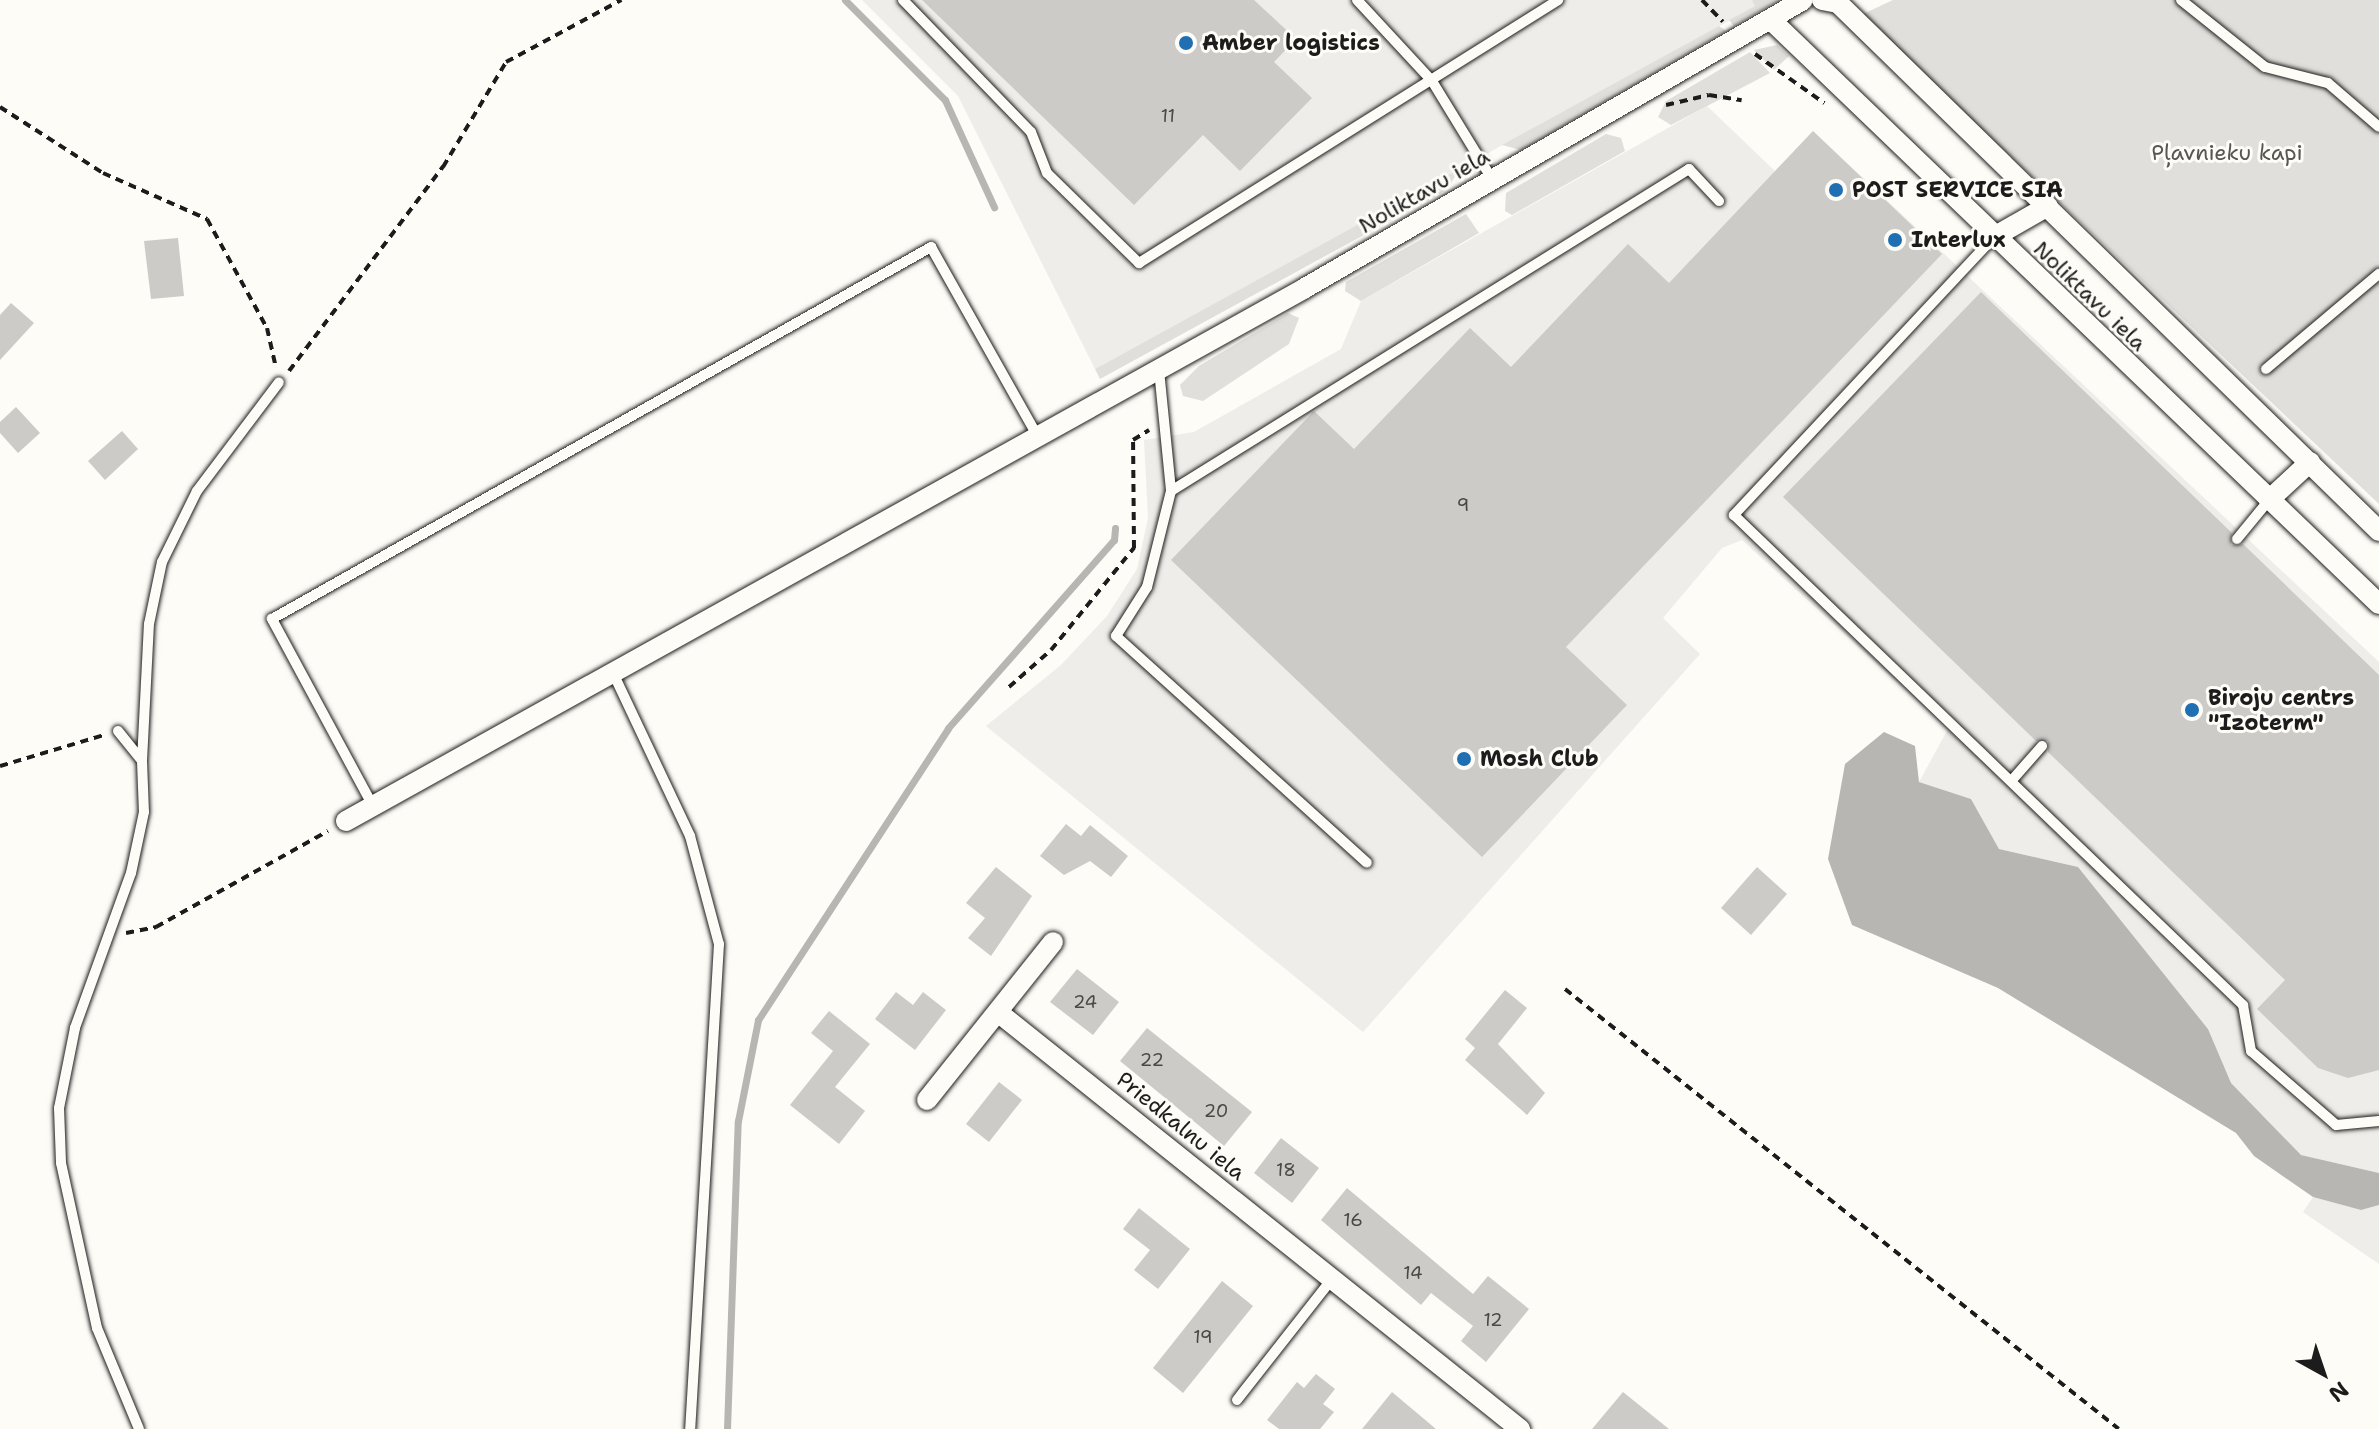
<!DOCTYPE html>
<meta charset="utf-8">
<style>
body{margin:0}
#map{position:relative;width:2379px;height:1429px;overflow:hidden;background:#fdfcf7;font-family:"Shantell Sans",sans-serif}
div>[style]{position:absolute}
[style*='--x']{left:calc(var(--x)*1px);top:calc(var(--y)*1px);width:calc(var(--w)*1px);rotate:calc(var(--a)*1deg)}
.built>*{inset:0;background:#eeede9}
.green>*{inset:0;background:#e0dfdb}
.water>*{inset:0;background:#b7b6b2}
.stream>*{height:7px;margin:-3.5px;padding:0 3.5px;transform-origin:3.5px;border-radius:3.5px;background:#b7b6b2}
.building>*{inset:0;background:#cccbc8}
.path>*{height:4px;margin-top:-2px;transform-origin:0;background:repeating-linear-gradient(90deg,#1c1c1c 0 8px,transparent 0 14px)}
.roads{filter:drop-shadow(0 0 2px #1c1c1c) drop-shadow(0 0 2px #1c1c1c)}
.lane>*{height:10px;margin:-5px;padding:0 5px;transform-origin:5px;border-radius:5px;background:#fdfcf7}
.street>*{height:20px;margin:-10px;padding:0 10px;transform-origin:10px;border-radius:10px;background:#fdfcf7}
.dots>*{width:22px;height:22px;translate:-50% -50%;box-sizing:border-box;border:4px solid #fdfcf7;border-radius:50%}
span{translate:-50% -50%;white-space:nowrap;text-align:center;line-height:1.15;-webkit-text-stroke:6px #fdfcf7;paint-order:stroke}
.number-label{font-size:18px;color:#484847}
.number-label span{-webkit-text-stroke-width:0}
.poi-label{font-size:22px;color:#1c1c1c;font-weight:700}
.left{translate:0 -50%;text-align:left}
.park-label{font-size:22px;color:#575655}
.street-label{font-size:22px;color:#1c1c1c}
.north{position:absolute;left:2283px;top:1333px;width:80px;height:80px;-webkit-text-stroke:6px #fdfcf7;paint-order:stroke;rotate:140deg;font-size:22px;font-weight:700;line-height:32px;text-align:center;color:#1c1c1c}
.north::after{content:'';display:block;margin:auto;width:28px;height:36px;background:#1c1c1c;clip-path:polygon(50% 0,100% 100%,50% 72%,0 100%)}
</style>
<div id="map">
<div class="built">
<div style="clip-path:polygon(862px 0,1752px 0,1756px 6px,1095px 369px,958px 96px)"></div>
<div style="clip-path:polygon(1707px 106px,1775px 171px,1813px 131px,2379px 662px,2379px 1173px,2301px 1155px,2230px 1083px,2208px 1029px,2078px 867px,1999px 849px,1971px 799px,1919px 782px,1948px 729px,1742px 540px,1722px 548px,1663px 618px,1700px 654px,1363px 1032px,986px 726px,1061px 665px,1107px 616px,1137px 569px,1148px 518px,1144px 440px,1194px 432px,1341px 349px,1361px 301px)"></div>
<div style="clip-path:polygon(2313px 1197px,2361px 1210px,2379px 1205px,2379px 1264px,2303px 1212px)"></div>
</div>
<div class="green">
<div style="clip-path:polygon(1752px 0,1779px 0,1734px 26px,1729px 20px,1755px 6px)"></div>
<div style="clip-path:polygon(1893px 0,2379px 0,2379px 504px,1861px 15px)"></div>
<div style="clip-path:polygon(1719px 26px,1726px 31px,1521px 150px,1502px 145px)"></div>
<div style="clip-path:polygon(1777px 45px,1789px 56px,1774px 70px,1754px 50px)"></div>
<div style="clip-path:polygon(1750px 52px,1770px 73px,1671px 125px,1658px 117px,1666px 101px)"></div>
<div style="clip-path:polygon(1606px 134px,1621px 138px,1625px 151px,1512px 215px,1505px 211px,1506px 193px)"></div>
<div style="clip-path:polygon(1459px 169px,1448px 189px,1100px 379px,1095px 369px)"></div>
<div style="clip-path:polygon(1466px 214px,1479px 233px,1361px 301px,1345px 291px,1346px 282px)"></div>
<div style="clip-path:polygon(1288px 313px,1299px 318px,1289px 344px,1203px 401px,1183px 396px,1180px 385px,1199px 366px)"></div>
</div>
<div class="water">
<div style="clip-path:polygon(1884px 732px,1915px 746px,1919px 782px,1971px 799px,1999px 849px,2078px 867px,2208px 1029px,2231px 1083px,2301px 1155px,2379px 1173px,2379px 1205px,2361px 1210px,2313px 1197px,2254px 1156px,2236px 1133px,1998px 988px,1852px 925px,1828px 859px,1845px 764px)"></div>
</div>
<div class="stream">
<div style="--x:845;--y:0;--w:141;--a:45"></div>
<div style="--x:945;--y:100;--w:118;--a:65.4"></div>
<div style="--x:727;--y:1429;--w:308;--a:-88"></div>
<div style="--x:738;--y:1121;--w:103;--a:-78.8"></div>
<div style="--x:758;--y:1020;--w:348;--a:-56.9"></div>
<div style="--x:948;--y:728;--w:251;--a:-48.6"></div>
<div style="--x:1114;--y:540;--w:12;--a:-85"></div>
</div>
<div class="building">
<div style="clip-path:polygon(922px 0,1254px 0,1296px 39px,1274px 62px,1312px 98px,1240px 171px,1203px 135px,1134px 205px)"></div>
<div style="clip-path:polygon(1813px 131px,1942px 254px,1566px 647px,1627px 705px,1482px 857px,1171px 560px,1314px 411px,1354px 449px,1470px 328px,1511px 367px,1628px 244px,1669px 283px)"></div>
<div style="clip-path:polygon(178px 238px,184px 296px,151px 299px,144px 241px)"></div>
<div style="clip-path:polygon(1981px 292px,2232px 533px,2231px 545px,2243px 544px,2379px 675px,2379px 1070px,2348px 1078px,2318px 1068px,2257px 1009px,2285px 980px,2048px 752px,2048px 741px,2036px 741px,1783px 497px)"></div>
<div style="clip-path:polygon(11px 303px,34px 323px,0 360px,0 315px)"></div>
<div style="clip-path:polygon(16px 407px,40px 433px,18px 453px,0 433px,0 422px)"></div>
<div style="clip-path:polygon(122px 431px,138px 449px,105px 480px,88px 461px)"></div>
<div style="clip-path:polygon(1066px 824px,1081px 836px,1090px 825px,1128px 856px,1111px 877px,1090px 861px,1064px 875px,1040px 856px)"></div>
<div style="clip-path:polygon(996px 867px,1032px 896px,991px 956px,968px 938px,985px 918px,966px 903px)"></div>
<div style="clip-path:polygon(1757px 867px,1787px 894px,1751px 935px,1721px 908px)"></div>
<div style="clip-path:polygon(1077px 969px,1119px 1002px,1093px 1035px,1050px 1002px)"></div>
<div style="clip-path:polygon(1505px 990px,1527px 1008px,1498px 1044px,1545px 1093px,1527px 1115px,1465px 1060px,1475px 1048px,1465px 1039px)"></div>
<div style="clip-path:polygon(896px 992px,913px 1005px,923px 992px,946px 1010px,915px 1050px,875px 1019px)"></div>
<div style="clip-path:polygon(829px 1011px,870px 1044px,835px 1087px,865px 1111px,839px 1144px,790px 1105px,833px 1051px,811px 1033px)"></div>
<div style="clip-path:polygon(1147px 1028px,1252px 1112px,1224px 1146px,1120px 1061px)"></div>
<div style="clip-path:polygon(999px 1082px,1022px 1100px,989px 1142px,966px 1124px)"></div>
<div style="clip-path:polygon(1281px 1138px,1319px 1168px,1292px 1203px,1254px 1173px)"></div>
<div style="clip-path:polygon(1347px 1188px,1473px 1294px,1488px 1276px,1529px 1309px,1486px 1362px,1461px 1341px,1473px 1326px,1431px 1293px,1421px 1305px,1321px 1220px)"></div>
<div style="clip-path:polygon(1139px 1208px,1190px 1249px,1158px 1289px,1134px 1270px,1150px 1250px,1123px 1229px)"></div>
<div style="clip-path:polygon(1222px 1281px,1253px 1306px,1183px 1393px,1153px 1368px)"></div>
<div style="clip-path:polygon(1316px 1374px,1335px 1389px,1323px 1404px,1334px 1412px,1320px 1429px,1279px 1429px,1267px 1420px,1297px 1382px,1304px 1388px)"></div>
<div style="clip-path:polygon(1392px 1392px,1436px 1429px,1362px 1429px)"></div>
<div style="clip-path:polygon(1623px 1392px,1669px 1429px,1592px 1429px)"></div>
</div>
<div class="path">
<div style="--x:1702;--y:0;--w:30;--a:46"></div>
<div style="--x:1755;--y:54;--w:85;--a:35.4"></div>
<div style="--x:1666;--y:105;--w:44;--a:-13.1"></div>
<div style="--x:1709;--y:95;--w:33;--a:9"></div>
<div style="--x:0;--y:107;--w:122;--a:32.7"></div>
<div style="--x:103;--y:173;--w:114;--a:23.9"></div>
<div style="--x:207;--y:219;--w:124;--a:61.2"></div>
<div style="--x:267;--y:328;--w:41;--a:77.3"></div>
<div style="--x:289;--y:371;--w:256;--a:-53"></div>
<div style="--x:443;--y:167;--w:122;--a:-59"></div>
<div style="--x:506;--y:62;--w:131;--a:-28.3"></div>
<div style="--x:1009;--y:687;--w:56;--a:-41.4"></div>
<div style="--x:1051;--y:650;--w:132;--a:-50.9"></div>
<div style="--x:1134;--y:548;--w:108;--a:-90.5"></div>
<div style="--x:1133;--y:440;--w:19;--a:-32"></div>
<div style="--x:0;--y:766;--w:109;--a:-16.6"></div>
<div style="--x:126;--y:933;--w:31;--a:-11"></div>
<div style="--x:156;--y:927;--w:197;--a:-29.2"></div>
<div style="--x:1565;--y:989;--w:707;--a:38.46"></div>
</div>
<div class="roads">
<div class="lane">
<div style="--x:903;--y:0;--w:184;--a:45.9"></div>
<div style="--x:1031;--y:132;--w:44;--a:68.7"></div>
<div style="--x:1047;--y:173;--w:129;--a:44.4"></div>
<div style="--x:1139;--y:263;--w:495;--a:-32.1"></div>
<div style="--x:1357;--y:0;--w:110;--a:47.2"></div>
<div style="--x:1432;--y:81;--w:115;--a:58.5"></div>
<div style="--x:2181;--y:0;--w:107;--a:38.6"></div>
<div style="--x:2265;--y:67;--w:65;--a:14.3"></div>
<div style="--x:2328;--y:83;--w:67;--a:40.8"></div>
<div style="--x:1994;--y:237;--w:381;--a:133.1"></div>
<div style="--x:1734;--y:515;--w:707;--a:43.91"></div>
<div style="--x:2243;--y:1005;--w:47;--a:80.1"></div>
<div style="--x:2251;--y:1051;--w:113;--a:41"></div>
<div style="--x:2336;--y:1125;--w:43;--a:-5.3"></div>
<div style="--x:2266;--y:369;--w:148;--a:-40.1"></div>
<div style="--x:1159;--y:370;--w:122;--a:84.3"></div>
<div style="--x:1171;--y:491;--w:99;--a:104"></div>
<div style="--x:1147;--y:587;--w:58;--a:122.3"></div>
<div style="--x:1116;--y:636;--w:338;--a:42.1"></div>
<div style="--x:1171;--y:491;--w:610;--a:-31.87"></div>
<div style="--x:1689;--y:169;--w:44;--a:46.8"></div>
<div style="--x:2237;--y:539;--w:50;--a:-50.6"></div>
<div style="--x:613;--y:673;--w:180;--a:64.7"></div>
<div style="--x:690;--y:836;--w:112;--a:75"></div>
<div style="--x:719;--y:944;--w:486;--a:93.4"></div>
<div style="--x:118;--y:731;--w:38;--a:51"></div>
<div style="--x:142;--y:761;--w:51;--a:87.8"></div>
<div style="--x:144;--y:812;--w:62;--a:102"></div>
<div style="--x:131;--y:873;--w:165;--a:109.9"></div>
<div style="--x:75;--y:1028;--w:82;--a:101.3"></div>
<div style="--x:59;--y:1108;--w:55;--a:87.9"></div>
<div style="--x:61;--y:1163;--w:169;--a:77.7"></div>
<div style="--x:97;--y:1328;--w:109;--a:67.4"></div>
<div style="--x:142;--y:761;--w:137;--a:-87.1"></div>
<div style="--x:149;--y:624;--w:63;--a:-78.2"></div>
<div style="--x:162;--y:562;--w:79;--a:-63.8"></div>
<div style="--x:197;--y:491;--w:136;--a:-53"></div>
<div style="--x:2013;--y:779;--w:44;--a:-48.7"></div>
<div style="--x:373;--y:806;--w:213;--a:-118.4"></div>
<div style="--x:272;--y:619;--w:757;--a:-29.44"></div>
<div style="--x:931;--y:247;--w:218;--a:60.6"></div>
<div style="--x:1237;--y:1400;--w:154;--a:-51.9"></div>
</div>
<div class="street">
<div style="--x:1822;--y:0;--w:16;--a:11"></div>
<div style="--x:1838;--y:3;--w:756;--a:44.3"></div>
<div style="--x:1771;--y:20;--w:843;--a:43.85"></div>
<div style="--x:1994;--y:237;--w:62;--a:-29.9"></div>
<div style="--x:2269;--y:500;--w:56;--a:-42.8"></div>
<div style="--x:346;--y:821;--w:1097;--a:-29.06"></div>
<div style="--x:1305;--y:288;--w:575;--a:-30.04"></div>
<div style="--x:999;--y:1013;--w:667;--a:38.61"></div>
<div style="--x:927;--y:1100;--w:202;--a:-51.4"></div>
</div>
</div>
<div class="dots">
<div style="left:1186px;top:43px;background:#1f6fb2"></div>
<div style="left:1836px;top:190px;background:#1f6fb2"></div>
<div style="left:1895px;top:240px;background:#1f6fb2"></div>
<div style="left:2192px;top:710px;background:#1f6fb2"></div>
<div style="left:1464px;top:759px;background:#1f6fb2"></div>
</div>
<div class="number-label">
<span style="left:1168px;top:116px">11</span>
<span style="left:1463px;top:505px">9</span>
<span style="left:1085px;top:1002px">24</span>
<span style="left:1152px;top:1060px">22</span>
<span style="left:1216px;top:1111px">20</span>
<span style="left:1286px;top:1170px">18</span>
<span style="left:1353px;top:1220px">16</span>
<span style="left:1413px;top:1273px">14</span>
<span style="left:1493px;top:1320px">12</span>
<span style="left:1203px;top:1337px">19</span>
</div>
<div class="poi-label">
<span class="left" style="left:1202px;top:43px">Amber logistics</span>
<span class="left" style="left:1852px;top:190px">POST SERVICE SIA</span>
<span class="left" style="left:1911px;top:240px">Interlux</span>
<span class="left" style="left:2208px;top:710px">Biroju centrs<br>"Izoterm"</span>
<span class="left" style="left:1480px;top:759px">Mosh Club</span>
</div>
<div class="park-label">
<span style="left:2227px;top:153px">Pļavnieku kapi</span>
</div>
<div class="street-label">
<span style="left:1424px;top:191px;rotate:-30deg">Noliktavu iela</span>
<span style="left:2090px;top:296px;rotate:44deg">Noliktavu iela</span>
<span style="left:1181px;top:1126px;rotate:39deg">Priedkalnu iela</span>
</div>
<div class="north">N</div>
</div>
